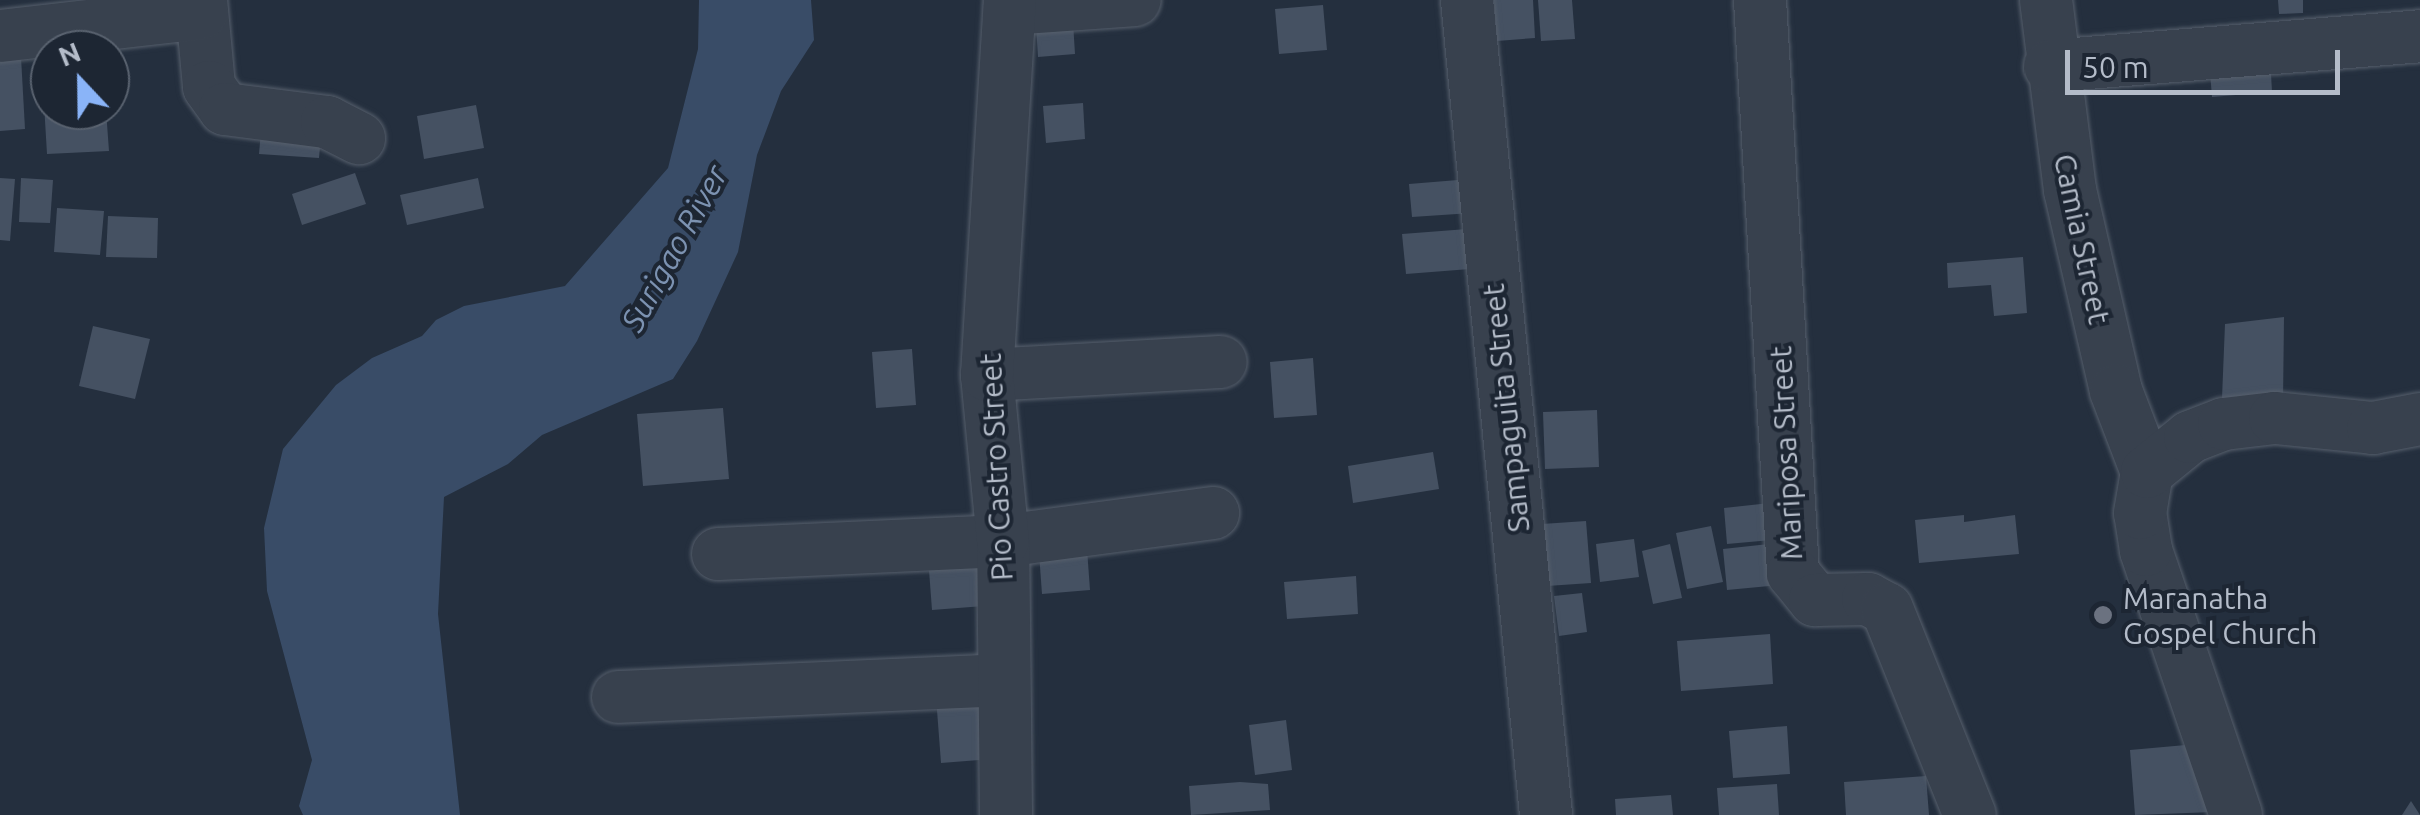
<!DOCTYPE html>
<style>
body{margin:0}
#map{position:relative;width:2420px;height:815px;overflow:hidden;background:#242f3e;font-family:Ubuntu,sans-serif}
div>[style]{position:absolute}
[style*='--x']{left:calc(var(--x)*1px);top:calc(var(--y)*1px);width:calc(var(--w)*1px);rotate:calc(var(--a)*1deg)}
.water>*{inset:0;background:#394c67}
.building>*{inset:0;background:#455162}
.roads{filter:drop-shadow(0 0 2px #565f6c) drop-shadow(0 0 2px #565f6c)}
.minor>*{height:52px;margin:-26px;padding:0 26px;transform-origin:26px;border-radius:26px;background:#38414e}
.dots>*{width:28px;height:28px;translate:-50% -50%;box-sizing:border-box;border:5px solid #1d2633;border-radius:50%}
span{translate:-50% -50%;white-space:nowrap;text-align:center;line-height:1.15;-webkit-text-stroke:8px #1d2633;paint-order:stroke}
.street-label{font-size:30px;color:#b4bcc9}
.poi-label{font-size:30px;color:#b4bcc9}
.left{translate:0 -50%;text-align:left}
.water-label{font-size:32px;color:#7c92b1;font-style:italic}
.north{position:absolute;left:30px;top:30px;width:100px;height:100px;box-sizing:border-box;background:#1d2633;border:2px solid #59626f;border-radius:50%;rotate:338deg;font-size:28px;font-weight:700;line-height:40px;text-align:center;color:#b4bcc9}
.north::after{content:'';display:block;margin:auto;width:35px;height:45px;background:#8ab4f8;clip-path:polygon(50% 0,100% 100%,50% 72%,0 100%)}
.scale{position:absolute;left:2065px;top:50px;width:275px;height:45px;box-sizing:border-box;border:5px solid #b4bcc9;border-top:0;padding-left:12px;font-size:30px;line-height:35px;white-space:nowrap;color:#b4bcc9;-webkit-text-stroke:8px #1d2633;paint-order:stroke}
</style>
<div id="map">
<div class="water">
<div style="clip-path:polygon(699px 0,811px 0,814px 40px,781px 91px,757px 155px,738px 252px,697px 341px,673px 379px,542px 435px,508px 464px,444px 497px,438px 614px,460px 815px,303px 815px,299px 806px,312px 760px,267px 591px,264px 528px,283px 449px,336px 385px,372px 358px,422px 336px,436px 320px,464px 306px,565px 286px,668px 168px,698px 49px)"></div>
</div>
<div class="building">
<div style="clip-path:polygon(1494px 0,1533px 0,1535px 38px,1497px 41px)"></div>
<div style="clip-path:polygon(1538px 0,1572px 0,1575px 39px,1541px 41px)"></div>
<div style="clip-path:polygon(2278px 0,2303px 0,2303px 13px,2279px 14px)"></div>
<div style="clip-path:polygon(1323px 5px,1327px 50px,1279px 54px,1275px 9px)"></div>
<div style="clip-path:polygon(1073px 22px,1075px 54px,1038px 57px,1036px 25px)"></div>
<div style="clip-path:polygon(37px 39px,50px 50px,50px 99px,41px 100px)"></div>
<div style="clip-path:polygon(2270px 55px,2272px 92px,2212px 97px,2209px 59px)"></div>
<div style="clip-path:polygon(21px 57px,25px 129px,0 131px,0 59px)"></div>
<div style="clip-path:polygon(1083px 103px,1085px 139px,1046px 143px,1043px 106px)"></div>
<div style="clip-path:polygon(44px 104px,50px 110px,106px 110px,109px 151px,47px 154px)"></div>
<div style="clip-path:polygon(476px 105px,484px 148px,424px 159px,417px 116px)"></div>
<div style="clip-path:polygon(262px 119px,322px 124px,319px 158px,259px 154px)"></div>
<div style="clip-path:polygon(355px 173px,366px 204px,302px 225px,292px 194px)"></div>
<div style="clip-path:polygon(0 178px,15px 179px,10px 241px,0 240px)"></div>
<div style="clip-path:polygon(21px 178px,53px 180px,50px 223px,19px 222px)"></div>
<div style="clip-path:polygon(478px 178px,484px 208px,407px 225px,400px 195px)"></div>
<div style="clip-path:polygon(1470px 179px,1472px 213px,1412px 217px,1409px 184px)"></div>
<div style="clip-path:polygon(57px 208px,104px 211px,100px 255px,54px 252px)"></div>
<div style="clip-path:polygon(108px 216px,158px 218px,157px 258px,106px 257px)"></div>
<div style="clip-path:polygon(1467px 229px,1470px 269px,1406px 274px,1402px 234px)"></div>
<div style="clip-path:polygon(2023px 257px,2027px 313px,1994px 316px,1991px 285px,1948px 288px,1947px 263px)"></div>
<div style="clip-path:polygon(2284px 317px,2283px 401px,2222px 398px,2225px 324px)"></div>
<div style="clip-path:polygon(93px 326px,150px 339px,135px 399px,79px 386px)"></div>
<div style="clip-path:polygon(912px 349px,916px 405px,876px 408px,872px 352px)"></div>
<div style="clip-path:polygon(1313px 358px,1317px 415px,1274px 418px,1270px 362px)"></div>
<div style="clip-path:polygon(723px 408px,729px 479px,643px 486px,637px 414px)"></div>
<div style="clip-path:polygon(1597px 410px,1599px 467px,1545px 469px,1543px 412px)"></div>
<div style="clip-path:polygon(1433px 452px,1439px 489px,1353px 503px,1348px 466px)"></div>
<div style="clip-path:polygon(1779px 502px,1783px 539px,1727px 544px,1724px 508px)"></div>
<div style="clip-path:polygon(1964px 515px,1964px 522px,2015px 515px,2019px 554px,1919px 563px,1915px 520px)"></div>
<div style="clip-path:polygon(1586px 521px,1591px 583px,1547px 586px,1542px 524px)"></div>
<div style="clip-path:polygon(1711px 526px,1723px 582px,1687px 589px,1676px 533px)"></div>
<div style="clip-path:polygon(1634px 539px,1639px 577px,1600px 582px,1596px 544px)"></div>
<div style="clip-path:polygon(1786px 542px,1790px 584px,1727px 590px,1723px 549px)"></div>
<div style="clip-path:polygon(1670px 544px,1682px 598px,1653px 604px,1642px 551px)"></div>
<div style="clip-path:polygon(1087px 549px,1090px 590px,1042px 594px,1039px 553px)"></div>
<div style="clip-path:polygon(980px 553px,984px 606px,932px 610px,928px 557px)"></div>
<div style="clip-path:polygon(1356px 576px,1358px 614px,1287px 619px,1284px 582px)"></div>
<div style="clip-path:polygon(1582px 593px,1587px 632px,1559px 636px,1554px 596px)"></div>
<div style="clip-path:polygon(1770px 634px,1773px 684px,1681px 691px,1677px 641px)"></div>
<div style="clip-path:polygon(987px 693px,992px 759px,941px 763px,936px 697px)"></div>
<div style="clip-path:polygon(1286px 720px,1292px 770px,1255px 775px,1249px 725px)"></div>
<div style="clip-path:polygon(1787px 726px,1790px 774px,1733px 778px,1729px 731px)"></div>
<div style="clip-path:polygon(2208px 743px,2213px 812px,2135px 815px,2130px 750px)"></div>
<div style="clip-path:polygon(1926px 776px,1929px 815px,1846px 815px,1844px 782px)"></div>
<div style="clip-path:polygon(1240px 782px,1268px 784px,1270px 810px,1191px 815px,1189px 786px)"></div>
<div style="clip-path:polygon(1777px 784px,1779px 815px,1719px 815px,1717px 788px)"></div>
<div style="clip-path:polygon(1671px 795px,1673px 815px,1616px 815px,1615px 799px)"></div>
<div style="clip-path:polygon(2411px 801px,2420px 815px,2402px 815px)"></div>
</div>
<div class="roads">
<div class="minor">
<div style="--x:201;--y:0;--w:87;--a:84.7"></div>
<div style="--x:209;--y:87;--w:27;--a:54"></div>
<div style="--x:225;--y:109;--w:103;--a:7.3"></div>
<div style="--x:327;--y:122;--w:36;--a:27"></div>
<div style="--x:1467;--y:0;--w:819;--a:84.46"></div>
<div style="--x:1760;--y:0;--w:574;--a:86.7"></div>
<div style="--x:1793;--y:573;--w:35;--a:51"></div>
<div style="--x:1815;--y:600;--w:53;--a:-1.1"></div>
<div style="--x:1868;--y:599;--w:21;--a:28"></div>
<div style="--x:1887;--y:609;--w:222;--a:68.1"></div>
<div style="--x:2046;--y:0;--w:192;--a:82.8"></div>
<div style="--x:2070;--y:190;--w:206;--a:77.1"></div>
<div style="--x:2116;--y:391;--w:87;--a:69.1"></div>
<div style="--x:1010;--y:9;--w:125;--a:-4.1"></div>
<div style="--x:0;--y:36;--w:203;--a:-6.5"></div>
<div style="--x:2050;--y:66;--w:371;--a:-4.6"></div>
<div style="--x:987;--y:375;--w:234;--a:-3.2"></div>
<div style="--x:718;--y:554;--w:285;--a:-2.6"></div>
<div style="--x:1003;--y:541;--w:212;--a:-7.6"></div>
<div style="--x:618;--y:697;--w:385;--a:-2.5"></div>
<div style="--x:1006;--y:815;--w:274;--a:-90.6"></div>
<div style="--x:1003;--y:541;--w:167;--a:-95.5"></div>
<div style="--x:987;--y:375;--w:376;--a:-86.5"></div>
<div style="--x:2236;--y:815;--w:280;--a:-108.8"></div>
<div style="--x:2146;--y:550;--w:37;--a:-99"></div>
<div style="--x:2140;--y:513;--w:42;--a:-80.3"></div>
<div style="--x:2147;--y:472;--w:55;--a:-39.1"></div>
<div style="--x:2190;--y:437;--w:36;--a:-21"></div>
<div style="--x:2224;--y:424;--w:51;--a:-6.7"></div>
<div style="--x:2275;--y:418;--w:99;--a:5.8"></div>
<div style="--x:2373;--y:428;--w:48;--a:-10.8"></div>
</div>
</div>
<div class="dots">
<div style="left:2103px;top:615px;background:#6b7280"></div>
</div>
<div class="street-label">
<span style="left:2082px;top:239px;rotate:78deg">Camia Street</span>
<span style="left:1506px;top:408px;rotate:-96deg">Sampaguita Street</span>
<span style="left:1786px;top:453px;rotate:-93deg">Mariposa Street</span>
<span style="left:996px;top:467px;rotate:-93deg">Pio Castro Street</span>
</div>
<div class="poi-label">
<span class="left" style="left:2123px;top:615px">Maranatha<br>Gospel Church</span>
</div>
<div class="water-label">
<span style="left:674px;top:248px;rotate:-61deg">Surigao River</span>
</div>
<div class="north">N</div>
<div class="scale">50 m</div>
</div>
